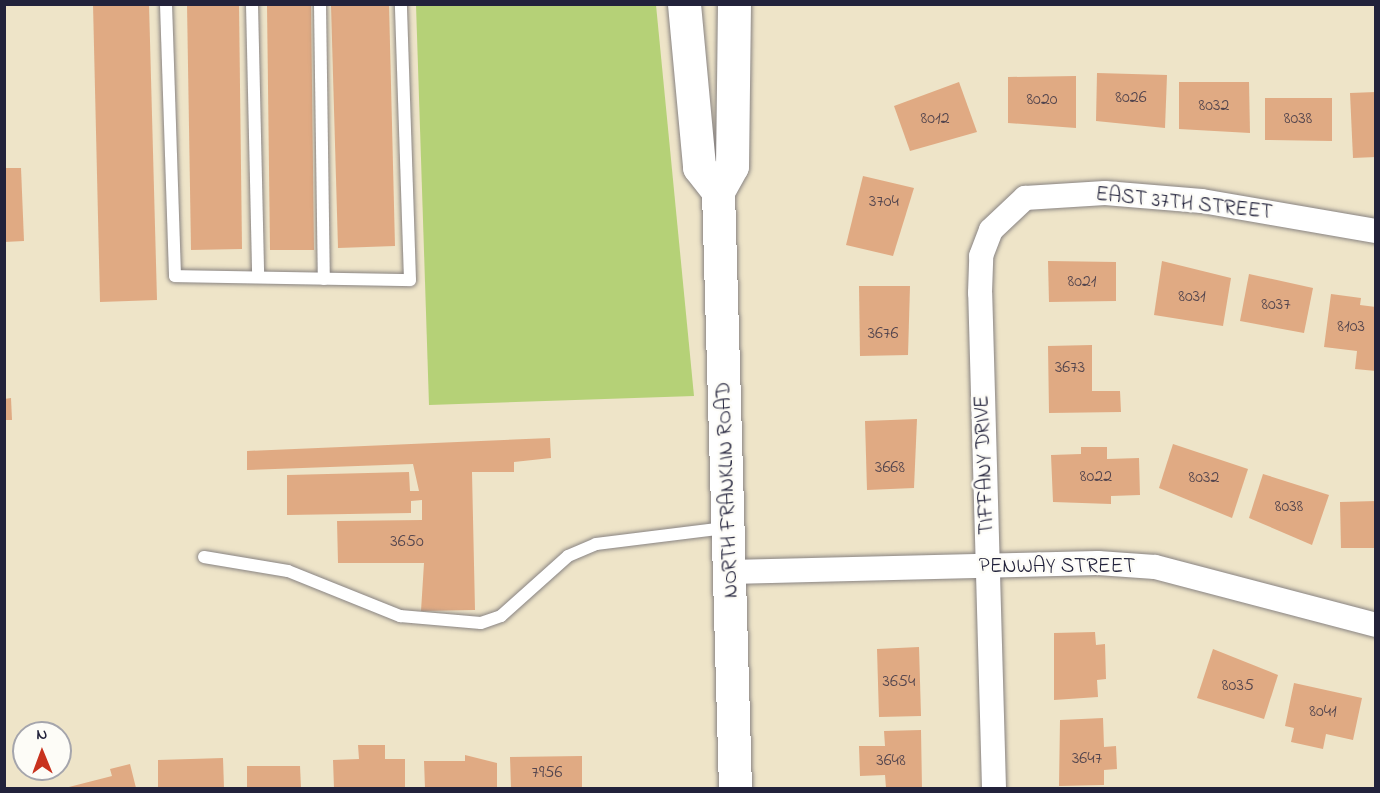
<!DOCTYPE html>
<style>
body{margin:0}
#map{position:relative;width:1380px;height:793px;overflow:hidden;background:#eee4c8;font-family:"Indie Flower",sans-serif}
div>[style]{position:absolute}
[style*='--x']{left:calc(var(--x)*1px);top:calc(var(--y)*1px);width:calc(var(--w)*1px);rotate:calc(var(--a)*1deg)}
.green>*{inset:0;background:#b5d177}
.building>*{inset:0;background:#e0aa83}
.roads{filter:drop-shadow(0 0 2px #888382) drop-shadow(0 0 2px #888382)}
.service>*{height:12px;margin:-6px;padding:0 6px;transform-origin:6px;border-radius:6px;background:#fff}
.minor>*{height:24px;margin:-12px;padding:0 12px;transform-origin:12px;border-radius:12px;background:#fff}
.secondary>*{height:33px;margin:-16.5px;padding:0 16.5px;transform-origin:16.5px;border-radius:16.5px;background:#fff}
span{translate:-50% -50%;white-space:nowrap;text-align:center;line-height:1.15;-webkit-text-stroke:5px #fdfcf7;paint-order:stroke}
.number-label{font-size:18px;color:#52444d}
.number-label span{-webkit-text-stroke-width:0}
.street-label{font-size:21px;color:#22223b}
.frame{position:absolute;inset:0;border:6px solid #22223b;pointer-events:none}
.north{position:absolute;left:12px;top:721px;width:60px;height:60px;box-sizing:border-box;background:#fdfcf7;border:2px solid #a5a5ac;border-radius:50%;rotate:359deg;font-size:16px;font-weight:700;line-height:24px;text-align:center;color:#22223b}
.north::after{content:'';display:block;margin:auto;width:21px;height:27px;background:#c8321e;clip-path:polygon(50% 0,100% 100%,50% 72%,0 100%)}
</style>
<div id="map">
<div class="green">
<div style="clip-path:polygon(416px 5px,656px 5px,694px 396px,429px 405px)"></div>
</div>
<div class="building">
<div style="clip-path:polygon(93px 4px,149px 4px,157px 300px,100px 302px)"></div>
<div style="clip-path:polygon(187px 4px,239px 4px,242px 249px,191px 250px)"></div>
<div style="clip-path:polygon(389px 4px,395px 246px,338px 248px,331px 5px)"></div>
<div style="clip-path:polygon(267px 5px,311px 5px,314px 250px,270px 250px)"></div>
<div style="clip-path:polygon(1097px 73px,1167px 75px,1165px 128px,1096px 121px)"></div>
<div style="clip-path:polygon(1076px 76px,1076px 128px,1008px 123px,1008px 77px)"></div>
<div style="clip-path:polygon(959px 82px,977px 132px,910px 151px,894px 106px)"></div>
<div style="clip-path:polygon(1179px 82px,1249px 82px,1250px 133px,1179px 129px)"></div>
<div style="clip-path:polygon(1376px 92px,1376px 157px,1353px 158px,1350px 93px)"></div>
<div style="clip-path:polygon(1265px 98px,1332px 98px,1332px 141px,1265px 140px)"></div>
<div style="clip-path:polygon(4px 168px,21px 168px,24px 241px,4px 242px)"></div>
<div style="clip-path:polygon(863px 176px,914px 188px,893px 256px,846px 245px)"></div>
<div style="clip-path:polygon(1048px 261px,1116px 262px,1116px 301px,1049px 302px)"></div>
<div style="clip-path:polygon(1162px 261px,1231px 278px,1223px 326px,1154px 315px)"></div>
<div style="clip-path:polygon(1249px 274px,1313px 288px,1304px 333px,1240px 321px)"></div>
<div style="clip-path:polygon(859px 286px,910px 286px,908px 355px,860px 356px)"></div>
<div style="clip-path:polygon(1331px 294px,1361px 298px,1360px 305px,1376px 307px,1376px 371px,1355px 369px,1357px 351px,1324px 347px)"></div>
<div style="clip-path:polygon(1092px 345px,1092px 391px,1120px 391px,1121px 412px,1049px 413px,1048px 346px)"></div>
<div style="clip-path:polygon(11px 398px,12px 420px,4px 420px,4px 399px)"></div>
<div style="clip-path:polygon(917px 419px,914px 488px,867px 490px,865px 421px)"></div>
<div style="clip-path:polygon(550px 438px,551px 458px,514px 462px,514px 472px,472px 472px,475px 610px,421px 611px,424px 563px,338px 563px,337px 521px,422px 520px,422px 500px,411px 501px,411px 513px,287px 515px,287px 475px,409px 472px,410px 491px,419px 491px,413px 464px,247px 470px,247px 451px)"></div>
<div style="clip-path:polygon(1173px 444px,1248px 469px,1232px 518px,1159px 488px)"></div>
<div style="clip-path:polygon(1081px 447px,1107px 447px,1107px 459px,1139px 458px,1140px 495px,1111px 496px,1111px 504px,1053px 502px,1051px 455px,1081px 454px)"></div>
<div style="clip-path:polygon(1263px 474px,1329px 495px,1312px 545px,1249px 518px)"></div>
<div style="clip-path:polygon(1376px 501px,1376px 548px,1341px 548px,1340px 502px)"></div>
<div style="clip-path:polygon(1095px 632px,1096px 645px,1105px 644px,1106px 679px,1097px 680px,1098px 697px,1054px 700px,1054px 633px)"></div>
<div style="clip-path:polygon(919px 647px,921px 716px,879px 717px,877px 649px)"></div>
<div style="clip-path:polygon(1213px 649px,1278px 675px,1264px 719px,1197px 698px)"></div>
<div style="clip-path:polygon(1294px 683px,1362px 698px,1353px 740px,1326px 734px,1323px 749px,1291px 742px,1294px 728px,1285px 726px)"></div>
<div style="clip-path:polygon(1103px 718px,1104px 747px,1116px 746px,1117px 769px,1104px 770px,1104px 785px,1059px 786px,1060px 720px)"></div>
<div style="clip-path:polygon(921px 730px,922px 788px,886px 788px,885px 775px,860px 776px,859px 746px,885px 746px,884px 731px)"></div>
<div style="clip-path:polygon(358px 745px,385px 745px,385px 759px,405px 759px,405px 788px,334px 788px,333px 760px,359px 759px)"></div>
<div style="clip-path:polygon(465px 755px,497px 763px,497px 788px,425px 788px,424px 761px,465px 761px)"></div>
<div style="clip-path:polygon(582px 756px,582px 788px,511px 788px,510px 757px)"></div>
<div style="clip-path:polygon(223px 758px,224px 788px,158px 788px,158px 760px)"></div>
<div style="clip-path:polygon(130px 764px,136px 788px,65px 788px,112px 776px,110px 769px)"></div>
<div style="clip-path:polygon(247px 766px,300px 766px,301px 788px,247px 788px)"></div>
</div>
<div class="roads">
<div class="service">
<div style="--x:166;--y:4;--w:272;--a:88.1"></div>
<div style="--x:175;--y:276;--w:235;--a:1"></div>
<div style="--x:410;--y:280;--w:276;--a:-91.9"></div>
<div style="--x:252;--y:4;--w:273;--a:88.7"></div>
<div style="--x:320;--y:4;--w:275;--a:89.2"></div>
<div style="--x:204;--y:557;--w:85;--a:9.5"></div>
<div style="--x:288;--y:571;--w:121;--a:21.9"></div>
<div style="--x:400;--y:616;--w:81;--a:4.9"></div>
<div style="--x:481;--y:623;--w:21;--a:-19"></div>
<div style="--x:501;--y:616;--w:90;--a:-41.8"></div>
<div style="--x:568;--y:556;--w:30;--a:-23"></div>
<div style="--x:596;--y:544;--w:130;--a:-7.1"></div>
</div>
<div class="minor">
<div style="--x:730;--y:572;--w:368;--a:-1.4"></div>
<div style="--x:1098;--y:563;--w:57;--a:4"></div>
<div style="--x:1155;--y:567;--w:228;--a:14.7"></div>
<div style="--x:994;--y:788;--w:495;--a:-91.6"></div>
<div style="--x:980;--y:293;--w:37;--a:-88"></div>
<div style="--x:981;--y:256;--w:28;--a:-69"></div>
<div style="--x:991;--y:230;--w:47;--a:-43.3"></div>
<div style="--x:1025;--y:198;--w:80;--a:-3.6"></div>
<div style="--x:1105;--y:193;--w:97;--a:4.7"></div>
<div style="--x:1202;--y:201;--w:177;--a:9.8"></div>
</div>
<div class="secondary">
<div style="--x:684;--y:4;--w:164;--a:84.7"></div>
<div style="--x:699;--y:167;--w:31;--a:52"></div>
<div style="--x:734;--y:4;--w:162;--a:90.7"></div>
<div style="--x:732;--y:166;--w:29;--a:119"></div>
<div style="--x:718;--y:191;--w:597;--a:88.37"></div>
</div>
</div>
<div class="number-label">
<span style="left:1131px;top:98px">8026</span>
<span style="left:1042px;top:100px">8020</span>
<span style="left:1214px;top:106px">8032</span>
<span style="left:935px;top:119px">8012</span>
<span style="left:1298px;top:119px">8038</span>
<span style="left:884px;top:202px">3704</span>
<span style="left:1082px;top:282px">8021</span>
<span style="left:1192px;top:297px">8031</span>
<span style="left:1276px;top:305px">8037</span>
<span style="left:1351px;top:327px">8103</span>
<span style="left:883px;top:334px">3676</span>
<span style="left:1070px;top:368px">3673</span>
<span style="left:890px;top:468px">3668</span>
<span style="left:1096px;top:477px">8022</span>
<span style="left:1204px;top:478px">8032</span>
<span style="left:1289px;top:507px">8038</span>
<span style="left:407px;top:542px">3650</span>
<span style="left:899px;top:682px">3654</span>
<span style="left:1238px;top:686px">8035</span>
<span style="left:1323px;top:712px">8041</span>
<span style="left:1087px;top:759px">3647</span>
<span style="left:891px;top:761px">3648</span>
<span style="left:547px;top:773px">7956</span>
</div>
<div class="street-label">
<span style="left:1184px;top:204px;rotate:6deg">EAST 37TH STREET</span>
<span style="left:985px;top:465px;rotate:-92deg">TIFFANY DRIVE</span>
<span style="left:728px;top:490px;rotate:-92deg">NORTH FRANKLIN ROAD</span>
<span style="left:1057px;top:567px">PENWAY STREET</span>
</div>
<div class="frame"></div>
<div class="north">N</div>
</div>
